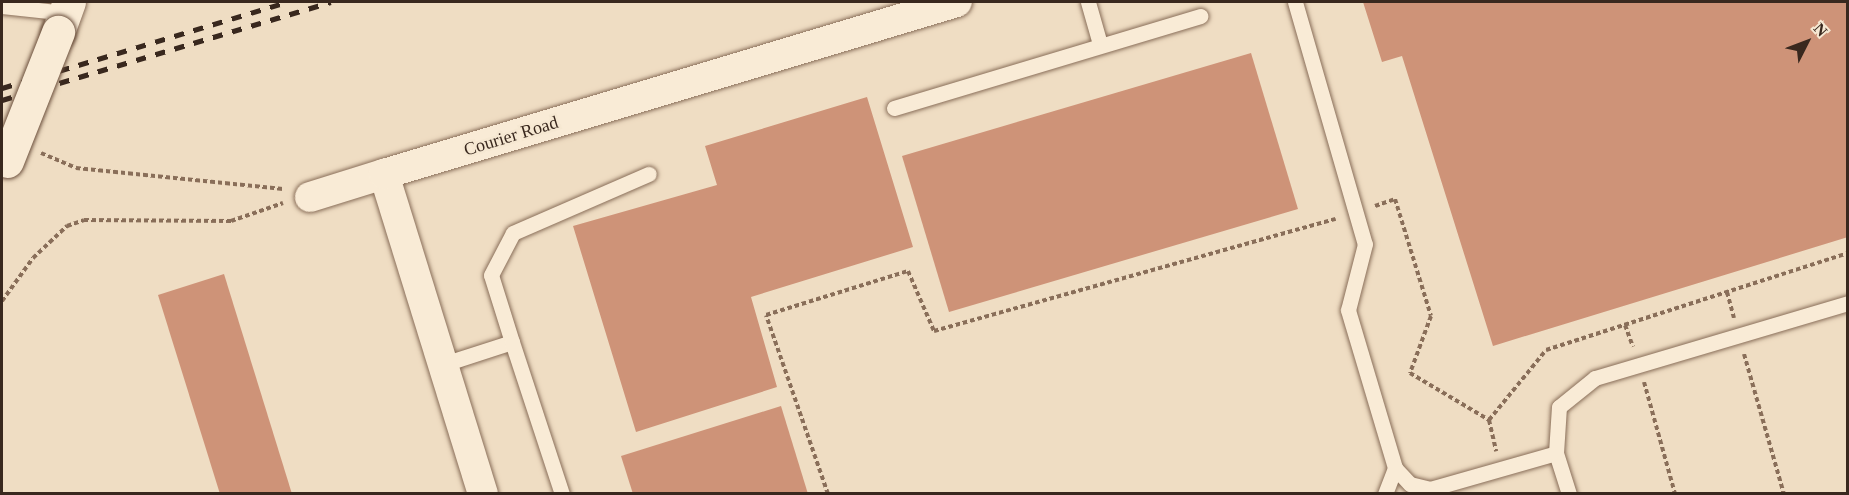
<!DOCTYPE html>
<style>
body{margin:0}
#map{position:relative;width:1849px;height:495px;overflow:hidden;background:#efddc3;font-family:"Times New Roman",serif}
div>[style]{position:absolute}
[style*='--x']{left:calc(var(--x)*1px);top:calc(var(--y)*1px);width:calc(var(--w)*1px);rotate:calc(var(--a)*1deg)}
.building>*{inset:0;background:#ce9378}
.path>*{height:4px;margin-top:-2px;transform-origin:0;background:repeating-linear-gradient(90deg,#896e59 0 4.5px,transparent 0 7.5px)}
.roads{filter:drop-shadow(0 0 2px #896e59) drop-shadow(0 0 2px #896e59)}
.lane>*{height:15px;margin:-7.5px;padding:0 7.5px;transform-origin:7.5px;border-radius:7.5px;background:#f9ebd6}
.street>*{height:30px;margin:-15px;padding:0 15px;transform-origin:15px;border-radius:15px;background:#f9ebd6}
.secondary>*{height:33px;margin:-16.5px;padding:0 16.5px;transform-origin:16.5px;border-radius:16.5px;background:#f9ebd6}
.rail>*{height:4.5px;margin-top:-2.25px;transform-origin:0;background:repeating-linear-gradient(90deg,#39281e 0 10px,transparent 0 20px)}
.bridges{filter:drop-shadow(0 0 2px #6b4f3c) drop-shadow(0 0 2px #6b4f3c)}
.secondary-bridge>*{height:33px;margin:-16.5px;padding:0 16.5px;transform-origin:16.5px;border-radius:16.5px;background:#f9ebd6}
span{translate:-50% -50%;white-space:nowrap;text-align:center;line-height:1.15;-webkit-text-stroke:5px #f6e8d2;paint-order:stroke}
.street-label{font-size:18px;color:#39281e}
.frame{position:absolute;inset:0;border:3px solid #39281e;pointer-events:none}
.north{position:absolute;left:1777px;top:12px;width:60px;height:60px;-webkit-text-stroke:4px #f6e8d2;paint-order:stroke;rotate:48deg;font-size:16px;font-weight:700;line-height:24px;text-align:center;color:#39281e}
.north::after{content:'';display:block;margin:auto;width:21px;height:27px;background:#39281e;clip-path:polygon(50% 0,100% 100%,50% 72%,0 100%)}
</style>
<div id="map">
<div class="building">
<div style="clip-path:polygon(1363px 2px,1848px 2px,1848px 237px,1493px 346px,1402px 56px,1382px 62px)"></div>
<div style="clip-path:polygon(1251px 53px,1298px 209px,949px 312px,902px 156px)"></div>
<div style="clip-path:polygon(867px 97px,913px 247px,751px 297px,777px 387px,636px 432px,573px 226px,717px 185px,705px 146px)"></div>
<div style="clip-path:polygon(224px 274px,292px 494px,220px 494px,158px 295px)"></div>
<div style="clip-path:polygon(781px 406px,808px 494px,633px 494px,621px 456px)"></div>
</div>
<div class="path">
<div style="--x:41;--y:153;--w:38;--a:23"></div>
<div style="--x:76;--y:168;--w:208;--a:5.8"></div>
<div style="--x:1375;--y:206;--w:21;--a:-19"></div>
<div style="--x:1395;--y:199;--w:122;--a:72.9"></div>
<div style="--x:1431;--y:316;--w:61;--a:110.2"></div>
<div style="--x:1410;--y:373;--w:92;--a:30.7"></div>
<div style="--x:1489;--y:420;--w:90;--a:-50.8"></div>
<div style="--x:1546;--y:350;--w:317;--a:-17.8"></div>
<div style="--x:1727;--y:292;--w:27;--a:75"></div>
<div style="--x:2;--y:301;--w:53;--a:-54.2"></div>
<div style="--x:33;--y:258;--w:47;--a:-43.3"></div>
<div style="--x:67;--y:226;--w:18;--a:-19"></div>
<div style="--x:84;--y:220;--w:147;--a:0.4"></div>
<div style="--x:231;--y:221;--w:55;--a:-19.1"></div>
<div style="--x:1625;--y:325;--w:23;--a:70"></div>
<div style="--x:1744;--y:354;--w:146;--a:74.1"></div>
<div style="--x:1644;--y:382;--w:116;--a:74.5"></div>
<div style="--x:1489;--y:420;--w:32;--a:77"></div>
<div style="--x:828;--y:494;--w:189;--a:-109.1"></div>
<div style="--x:766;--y:315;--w:149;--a:-17.2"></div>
<div style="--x:908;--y:271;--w:65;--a:66.6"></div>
<div style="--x:934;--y:331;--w:417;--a:-15.6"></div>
</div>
<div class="roads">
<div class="lane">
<div style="--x:1088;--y:2;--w:44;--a:74.1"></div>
<div style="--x:1295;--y:2;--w:252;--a:73.9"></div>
<div style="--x:1365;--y:244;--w:68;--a:104.4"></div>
<div style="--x:1348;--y:310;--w:165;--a:73.4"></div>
<div style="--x:2;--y:6;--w:63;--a:6.3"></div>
<div style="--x:894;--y:108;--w:320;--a:-16.7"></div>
<div style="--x:512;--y:342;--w:70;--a:-107.4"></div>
<div style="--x:491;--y:275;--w:47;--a:-62.4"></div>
<div style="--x:513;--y:233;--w:148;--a:-23.5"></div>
<div style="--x:444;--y:364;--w:71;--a:-17.9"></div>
<div style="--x:512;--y:342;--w:160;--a:71.8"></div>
<div style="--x:1430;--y:489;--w:131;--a:-15.9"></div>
<div style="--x:1385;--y:494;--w:28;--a:-69"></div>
<div style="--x:1395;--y:468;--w:22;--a:47"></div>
<div style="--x:1410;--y:484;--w:21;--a:14"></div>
<div style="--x:1430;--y:489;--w:15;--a:160"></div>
<div style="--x:1569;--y:494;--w:43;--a:-107.6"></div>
<div style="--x:1556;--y:453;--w:46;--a:-86.3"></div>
<div style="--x:1559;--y:407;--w:46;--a:-38.9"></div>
<div style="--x:1595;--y:378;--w:264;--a:-16.5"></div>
</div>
<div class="street">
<div style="--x:310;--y:197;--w:77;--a:-17.3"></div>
<div style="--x:483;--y:494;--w:335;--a:-107.2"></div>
<div style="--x:384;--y:174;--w:598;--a:-16.71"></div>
</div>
<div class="secondary">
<div style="--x:58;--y:32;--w:32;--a:-70"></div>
</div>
</div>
<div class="rail">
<div style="--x:2;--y:88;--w:298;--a:-16.8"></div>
<div style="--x:2;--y:100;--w:343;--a:-16.6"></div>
</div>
<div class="bridges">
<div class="secondary-bridge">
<div style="--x:7;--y:161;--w:139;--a:-68.4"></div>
</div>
</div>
<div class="street-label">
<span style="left:511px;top:136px;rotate:-17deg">Courier Road</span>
</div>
<div class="frame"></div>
<div class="north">N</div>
</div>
